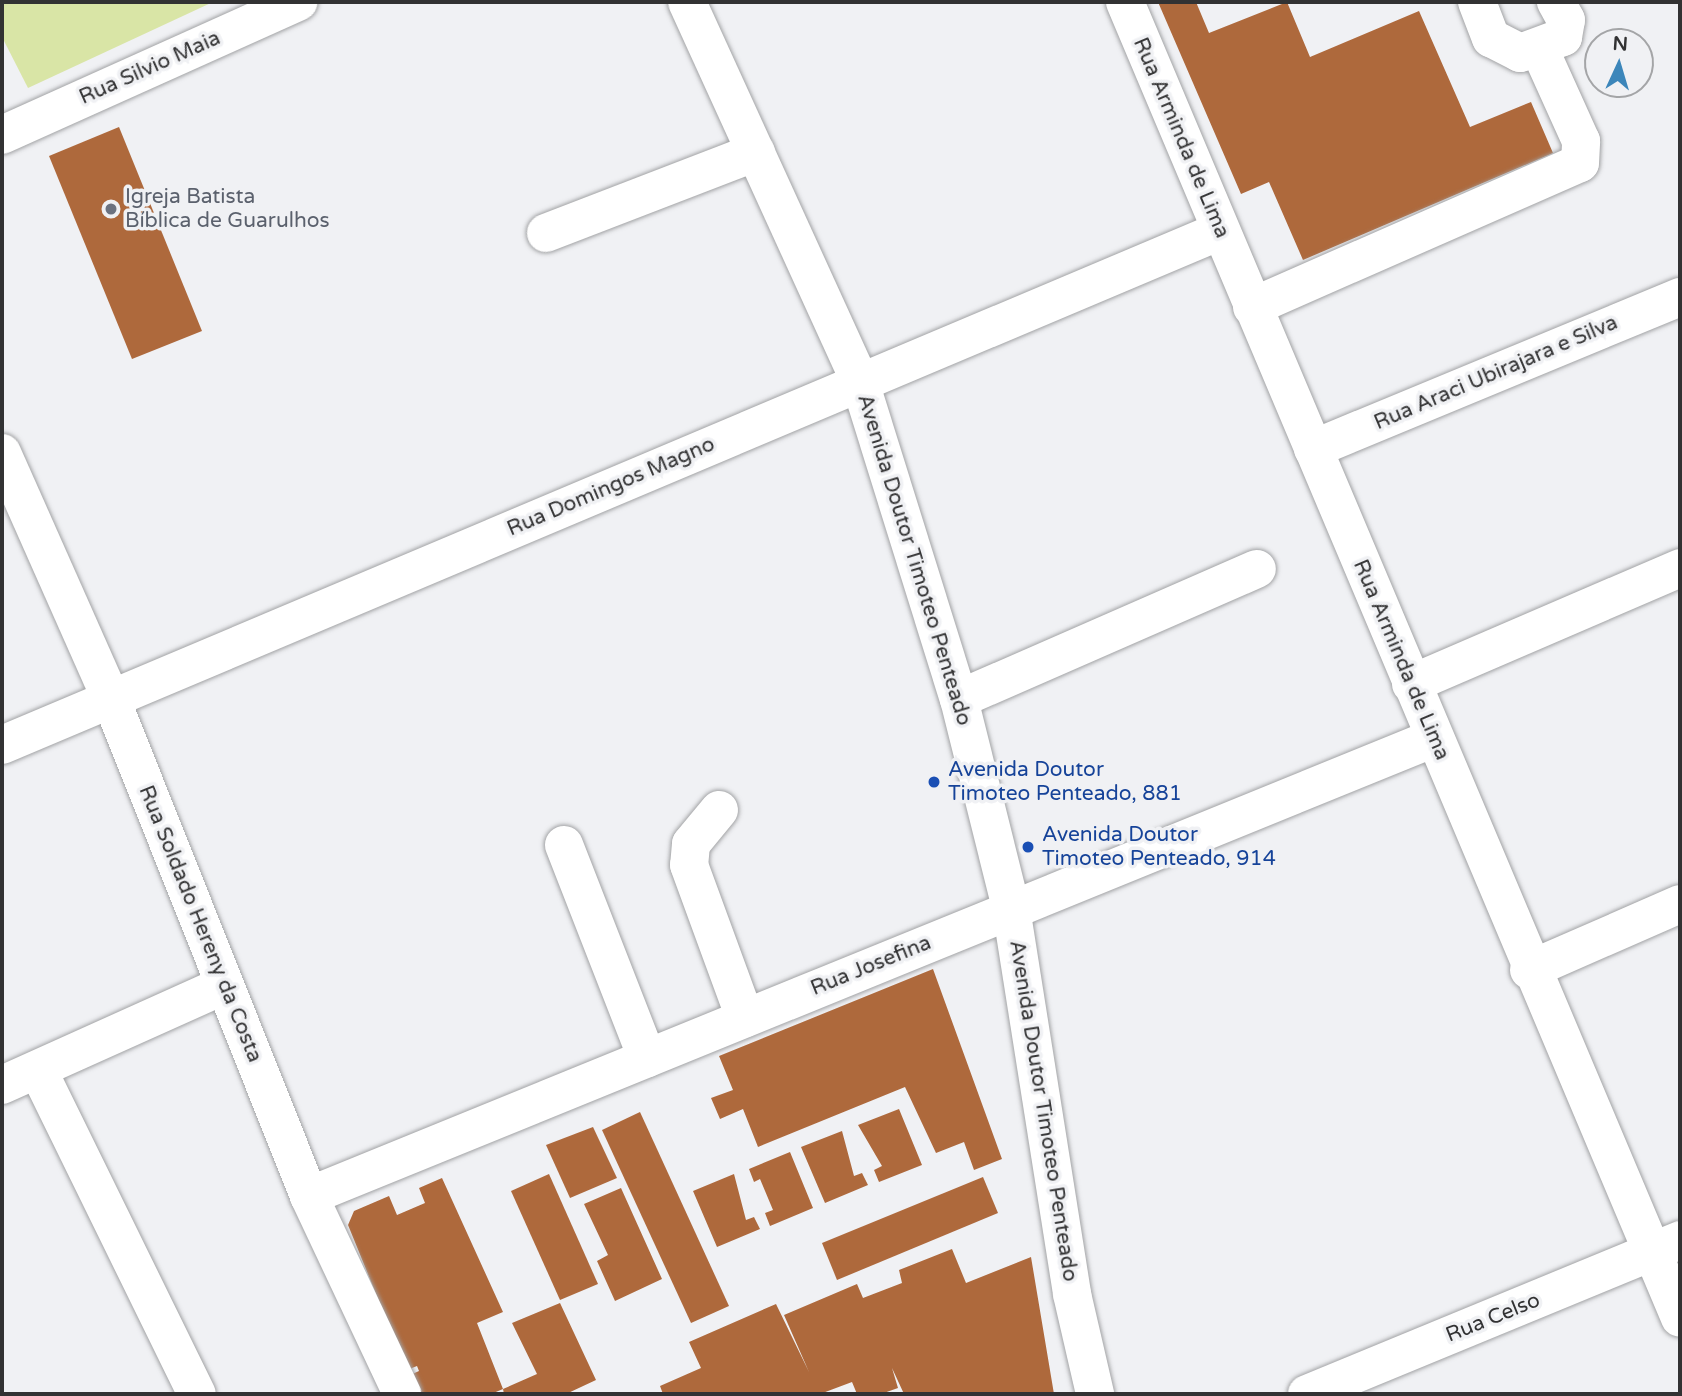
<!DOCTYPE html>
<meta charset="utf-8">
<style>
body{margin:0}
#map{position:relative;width:1682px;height:1396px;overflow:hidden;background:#f0f1f4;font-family:"Varela Round",sans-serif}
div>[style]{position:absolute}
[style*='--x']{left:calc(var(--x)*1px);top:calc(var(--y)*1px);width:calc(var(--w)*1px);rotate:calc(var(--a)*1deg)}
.green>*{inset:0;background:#d9e5a6}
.building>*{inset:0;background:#ae693c}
.roads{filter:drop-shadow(0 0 2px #a2a3a5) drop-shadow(0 0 2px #a2a3a5)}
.minor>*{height:38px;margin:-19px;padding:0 19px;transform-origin:19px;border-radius:19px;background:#fff}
.major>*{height:38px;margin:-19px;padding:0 19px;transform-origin:19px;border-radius:19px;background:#fff}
.dots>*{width:19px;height:19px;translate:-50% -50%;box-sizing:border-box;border:4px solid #f0f1f4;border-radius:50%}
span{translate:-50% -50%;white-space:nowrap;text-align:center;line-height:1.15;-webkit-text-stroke:7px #f0f1f4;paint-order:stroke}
.street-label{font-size:21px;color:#323233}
.worship-label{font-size:21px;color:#5b616d}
.left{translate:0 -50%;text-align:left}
.transit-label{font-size:21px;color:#164399}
.frame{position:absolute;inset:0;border:4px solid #323233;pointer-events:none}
.north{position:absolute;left:1584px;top:28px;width:70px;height:70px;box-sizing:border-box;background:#f0f1f4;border:2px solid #a4a5a7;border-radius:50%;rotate:4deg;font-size:19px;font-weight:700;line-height:28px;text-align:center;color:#323233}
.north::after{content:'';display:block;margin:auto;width:24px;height:32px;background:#3c86ba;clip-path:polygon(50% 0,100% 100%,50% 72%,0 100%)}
</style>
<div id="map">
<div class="green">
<div style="clip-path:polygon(2px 2px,213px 2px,28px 88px,2px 37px)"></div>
</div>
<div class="building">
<div style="clip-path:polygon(1158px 2px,1196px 2px,1209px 33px,1287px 2px,1310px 57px,1419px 11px,1470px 127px,1531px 102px,1553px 153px,1303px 260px,1269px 182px,1241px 194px)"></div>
<div style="clip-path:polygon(119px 127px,202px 331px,132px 359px,49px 156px)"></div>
<div style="clip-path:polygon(933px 969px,1002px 1159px,974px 1170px,964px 1142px,936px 1153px,905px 1087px,758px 1147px,743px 1109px,720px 1119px,711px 1098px,733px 1090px,719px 1056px)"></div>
<div style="clip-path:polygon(899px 1109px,922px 1165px,879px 1182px,874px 1170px,882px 1166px,858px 1125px)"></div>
<div style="clip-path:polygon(640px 1112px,729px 1306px,691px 1323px,602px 1130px)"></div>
<div style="clip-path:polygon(593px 1127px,617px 1178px,570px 1198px,546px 1145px)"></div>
<div style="clip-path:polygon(842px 1131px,854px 1176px,862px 1173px,868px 1185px,825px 1203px,801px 1147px)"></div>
<div style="clip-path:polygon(790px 1152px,813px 1208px,770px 1226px,765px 1213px,773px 1210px,760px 1179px,754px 1182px,749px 1169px)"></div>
<div style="clip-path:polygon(549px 1174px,598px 1284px,560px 1300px,511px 1191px)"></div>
<div style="clip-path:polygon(734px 1174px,746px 1220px,754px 1217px,760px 1229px,717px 1247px,693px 1191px)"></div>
<div style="clip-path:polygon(983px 1177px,998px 1213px,837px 1280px,822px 1243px)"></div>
<div style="clip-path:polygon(442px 1178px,503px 1312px,477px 1323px,503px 1389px,491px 1394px,416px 1394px,408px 1376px,419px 1371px,417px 1366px,407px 1370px,348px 1225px,354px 1211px,389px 1196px,397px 1215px,425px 1203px,419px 1188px)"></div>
<div style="clip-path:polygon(621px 1188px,662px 1279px,615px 1301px,597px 1261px,608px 1255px,584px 1204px)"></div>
<div style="clip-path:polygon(952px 1249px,966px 1283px,1031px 1257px,1054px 1394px,904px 1394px,892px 1368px,898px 1388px,881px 1394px,857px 1394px,852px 1382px,820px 1394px,663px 1394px,660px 1386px,701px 1368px,689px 1342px,776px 1304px,809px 1372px,784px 1315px,857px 1284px,863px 1298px,902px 1283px,899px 1270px)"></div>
<div style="clip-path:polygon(560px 1303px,596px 1380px,566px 1394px,504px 1394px,503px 1389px,537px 1374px,512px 1323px)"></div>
</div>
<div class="roads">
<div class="minor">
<div style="--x:1125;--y:2;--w:1428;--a:67.13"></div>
<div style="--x:1477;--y:2;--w:39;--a:69"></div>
<div style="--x:1491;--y:38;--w:33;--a:27"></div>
<div style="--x:1520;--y:53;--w:46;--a:-20.4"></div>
<div style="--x:1563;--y:37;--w:17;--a:-80"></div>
<div style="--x:1566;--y:20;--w:21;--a:-119"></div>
<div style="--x:2;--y:135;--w:325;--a:-24.2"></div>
<div style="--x:546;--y:233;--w:225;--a:-21.1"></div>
<div style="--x:1252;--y:307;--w:358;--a:-23.7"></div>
<div style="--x:1580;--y:163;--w:22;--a:-87"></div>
<div style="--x:1581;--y:141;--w:102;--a:-114.3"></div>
<div style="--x:1313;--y:449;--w:397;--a:-22.5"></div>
<div style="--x:2;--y:453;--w:269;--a:66.1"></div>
<div style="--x:111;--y:699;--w:535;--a:68.28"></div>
<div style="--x:309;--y:1196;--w:219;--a:64.8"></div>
<div style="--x:1411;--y:684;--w:293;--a:-23.3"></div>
<div style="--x:959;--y:699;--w:325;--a:-23.6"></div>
<div style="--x:2;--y:745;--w:1322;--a:-22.88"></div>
<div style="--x:719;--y:810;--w:44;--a:129.5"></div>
<div style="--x:691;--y:844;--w:21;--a:95"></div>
<div style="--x:689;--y:865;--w:163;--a:69.9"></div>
<div style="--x:564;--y:845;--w:229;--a:68.7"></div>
<div style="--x:1529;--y:970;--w:165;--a:-23.6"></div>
<div style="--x:38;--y:1070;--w:361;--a:63.9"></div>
<div style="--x:2;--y:1085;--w:243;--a:-24.2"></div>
<div style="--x:309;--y:1196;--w:1215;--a:-22.15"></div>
<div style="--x:1307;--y:1394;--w:404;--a:-22.4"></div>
</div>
<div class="major">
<div style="--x:687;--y:2;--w:418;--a:65.5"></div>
<div style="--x:860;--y:382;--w:332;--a:72.7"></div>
<div style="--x:959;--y:699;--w:215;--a:76"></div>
<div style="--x:1011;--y:908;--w:391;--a:81"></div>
<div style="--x:1072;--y:1294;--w:103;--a:77"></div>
</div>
</div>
<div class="dots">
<div style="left:111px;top:209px;background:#6b7280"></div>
<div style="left:934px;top:782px;background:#1a4fb4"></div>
<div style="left:1028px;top:847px;background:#1a4fb4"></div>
</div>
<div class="street-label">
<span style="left:150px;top:68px;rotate:-24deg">Rua Silvio Maia</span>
<span style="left:1181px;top:138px;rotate:67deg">Rua Arminda de Lima</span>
<span style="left:1496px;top:373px;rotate:-23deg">Rua Araci Ubirajara e Silva</span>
<span style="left:611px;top:487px;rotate:-23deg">Rua Domingos Magno</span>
<span style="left:914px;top:560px;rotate:73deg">Avenida Doutor Timoteo Penteado</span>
<span style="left:1401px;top:660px;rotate:67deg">Rua Arminda de Lima</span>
<span style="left:200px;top:924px;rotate:68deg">Rua Soldado Hereny da Costa</span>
<span style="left:871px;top:966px;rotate:-22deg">Rua Josefina</span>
<span style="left:1043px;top:1111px;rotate:81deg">Avenida Doutor Timoteo Penteado</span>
<span style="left:1493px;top:1318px;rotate:-22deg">Rua Celso</span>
</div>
<div class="worship-label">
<span class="left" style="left:125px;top:209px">Igreja Batista<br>Bíblica de Guarulhos</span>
</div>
<div class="transit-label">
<span class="left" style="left:948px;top:782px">Avenida Doutor<br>Timoteo Penteado, 881</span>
<span class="left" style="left:1042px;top:847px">Avenida Doutor<br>Timoteo Penteado, 914</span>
</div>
<div class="frame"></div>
<div class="north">N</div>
</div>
